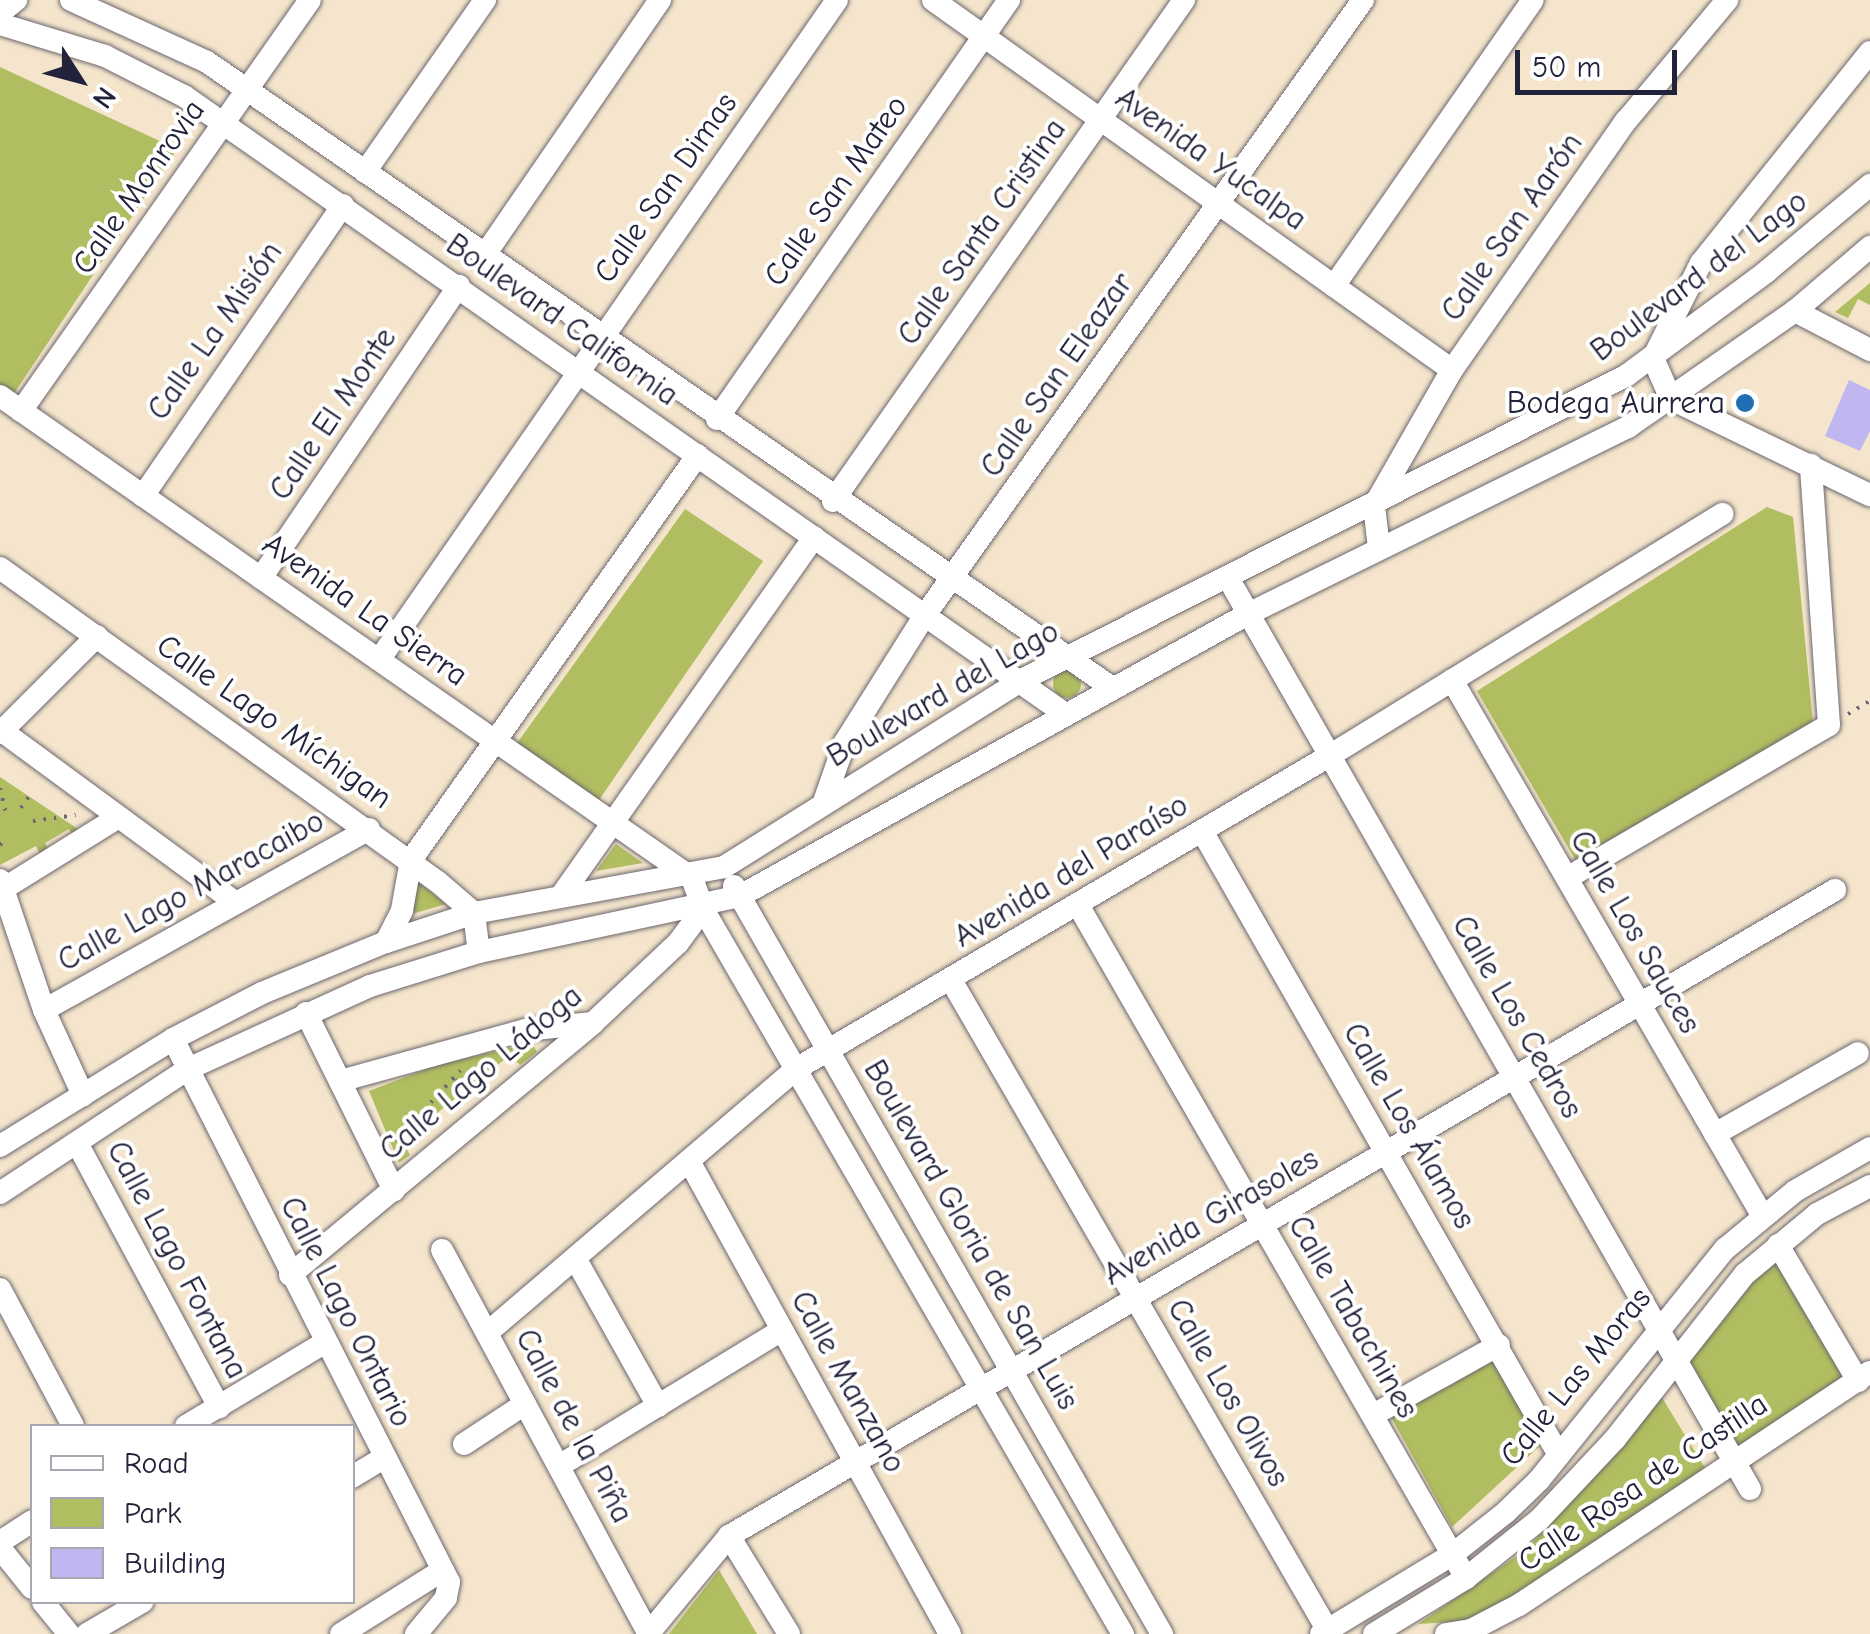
<!DOCTYPE html>
<meta charset="utf-8">
<style>
body{margin:0}
#map{position:relative;width:1870px;height:1634px;overflow:hidden;background:#f4e5cc;font-family:"Comic Neue",sans-serif}
div>[style]{position:absolute}
[style*='--x']{left:calc(var(--x)*1px);top:calc(var(--y)*1px);width:calc(var(--w)*1px);rotate:calc(var(--a)*1deg)}
.green>*{inset:0;background:#b0bd60}
.round{border-radius:50%}
.building>*{inset:0;background:#c0b7f1}
.path>*{height:4px;margin-top:-2px;transform-origin:0;background:repeating-linear-gradient(90deg,#6c666e 0 2.5px,transparent 0 10.5px)}
.roads{filter:drop-shadow(0 0 2px #6c666e) drop-shadow(0 0 2px #6c666e)}
.minor>*{height:22px;margin:-11px;padding:0 11px;transform-origin:11px;border-radius:11px;background:#fff}
.dots>*{width:28px;height:28px;translate:-50% -50%;box-sizing:border-box;border:5px solid #fff;border-radius:50%}
span{translate:-50% -50%;white-space:nowrap;text-align:center;line-height:1.15;-webkit-text-stroke:8px #fff;paint-order:stroke}
.street-label{font-size:32px;color:#22223b}
.poi-label{font-size:32px;color:#22223b}
.right{translate:-100% -50%;text-align:right}
.legend{position:absolute;left:30px;top:1424px;width:325px;height:180px;box-sizing:border-box;background:#fff;border:2px solid #a7a7b1;margin:0;padding:12px 18px;list-style:none;font-size:30px;color:#22223b}
.legend li{display:flex;align-items:center;gap:20px;height:50px}
.legend b{width:50px;border:2px solid #a7a7b1}
.north{position:absolute;left:30px;top:30px;width:100px;height:100px;-webkit-text-stroke:8px #fff;paint-order:stroke;rotate:126deg;font-size:28px;font-weight:700;line-height:40px;text-align:center;color:#22223b}
.north::after{content:'';display:block;margin:auto;width:35px;height:45px;background:#22223b;clip-path:polygon(50% 0,100% 100%,50% 72%,0 100%)}
.scale{position:absolute;left:1515px;top:50px;width:162px;height:45px;box-sizing:border-box;border:5px solid #22223b;border-top:0;padding-left:12px;font-size:30px;line-height:35px;white-space:nowrap;color:#22223b;-webkit-text-stroke:8px #fff;paint-order:stroke}
</style>
<div id="map">
<div class="green">
<div style="clip-path:polygon(0 67px,177px 149px,13px 395px,0 386px)"></div>
<div style="clip-path:polygon(1870px 283px,1870px 305px,1858px 299px,1848px 318px,1835px 312px)"></div>
<div style="clip-path:polygon(1767px 507px,1793px 517px,1813px 723px,1576px 861px,1477px 691px)"></div>
<div style="clip-path:polygon(685px 509px,763px 561px,599px 800px,515px 746px)"></div>
<div class="round" style="left:1053px;top:670px;width:28px;height:28px"></div>
<div style="clip-path:polygon(0 777px,87px 835px,79px 846px,69px 829px,45px 843px,54px 859px,45px 864px,36px 846px,0 865px)"></div>
<div style="clip-path:polygon(616px 844px,643px 863px,596px 871px)"></div>
<div style="clip-path:polygon(418px 882px,446px 904px,412px 914px)"></div>
<div style="clip-path:polygon(532px 1043px,537px 1052px,520px 1065px,510px 1055px,402px 1141px,410px 1155px,399px 1163px,369px 1091px,437px 1065px)"></div>
<div style="clip-path:polygon(1778px 1257px,1851px 1378px,1736px 1451px,1684px 1365px,1742px 1290px)"></div>
<div style="clip-path:polygon(1493px 1360px,1543px 1443px,1452px 1527px,1391px 1417px)"></div>
<div style="clip-path:polygon(1661px 1396px,1705px 1468px,1524px 1595px,1467px 1621px,1418px 1624px,1528px 1548px)"></div>
<div style="clip-path:polygon(719px 1570px,757px 1634px,669px 1634px)"></div>
</div>
<div class="building">
<div style="clip-path:polygon(1849px 380px,1870px 390px,1870px 431px,1860px 451px,1825px 436px)"></div>
</div>
<div class="path">
<div style="--x:1848;--y:714;--w:26;--a:-31"></div>
<div style="--x:0;--y:788;--w:23;--a:77"></div>
<div style="--x:21;--y:808;--w:14;--a:-56"></div>
<div style="--x:33;--y:821;--w:43;--a:-7.9"></div>
<div style="--x:0;--y:845;--w:3;--a:-45"></div>
<div style="--x:455;--y:1080;--w:25;--a:40"></div>
<div style="--x:395;--y:1141;--w:96;--a:-47.1"></div>
</div>
<div class="roads">
<div class="minor">
<div style="--x:71;--y:0;--w:149;--a:24.5"></div>
<div style="--x:207;--y:62;--w:1099;--a:34.66"></div>
<div style="--x:933;--y:0;--w:637;--a:35.49"></div>
<div style="--x:0;--y:13;--w:21;--a:-39"></div>
<div style="--x:0;--y:24;--w:110;--a:16.9"></div>
<div style="--x:105;--y:56;--w:89;--a:26.9"></div>
<div style="--x:184;--y:96;--w:1075;--a:35.04"></div>
<div style="--x:1870;--y:52;--w:270;--a:128.7"></div>
<div style="--x:1701;--y:263;--w:106;--a:116.8"></div>
<div style="--x:1653;--y:358;--w:45;--a:66.3"></div>
<div style="--x:1671;--y:399;--w:221;--a:25.8"></div>
<div style="--x:365;--y:172;--w:210;--a:-55.1"></div>
<div style="--x:484;--y:256;--w:311;--a:-55.5"></div>
<div style="--x:1334;--y:286;--w:348;--a:-55.2"></div>
<div style="--x:1795;--y:311;--w:85;--a:27.5"></div>
<div style="--x:0;--y:396;--w:843;--a:34.86"></div>
<div style="--x:692;--y:878;--w:33;--a:70"></div>
<div style="--x:703;--y:909;--w:838;--a:59.92"></div>
<div style="--x:21;--y:411;--w:502;--a:-54.89"></div>
<div style="--x:717;--y:419;--w:511;--a:-55.13"></div>
<div style="--x:143;--y:496;--w:353;--a:-55.5"></div>
<div style="--x:833;--y:501;--w:612;--a:-54.98"></div>
<div style="--x:1379;--y:548;--w:42;--a:-96.8"></div>
<div style="--x:1374;--y:506;--w:157;--a:-60.2"></div>
<div style="--x:1452;--y:370;--w:304;--a:-55.1"></div>
<div style="--x:1626;--y:121;--w:158;--a:-50.1"></div>
<div style="--x:0;--y:568;--w:539;--a:35.64"></div>
<div style="--x:438;--y:882;--w:48;--a:40.7"></div>
<div style="--x:474;--y:913;--w:39;--a:83"></div>
<div style="--x:261;--y:578;--w:353;--a:-55.9"></div>
<div style="--x:1228;--y:578;--w:1050;--a:60.19"></div>
<div style="--x:379;--y:660;--w:803;--a:-55.24"></div>
<div style="--x:1452;--y:680;--w:618;--a:59.91"></div>
<div style="--x:2;--y:731;--w:290;--a:36.3"></div>
<div style="--x:0;--y:733;--w:137;--a:-45"></div>
<div style="--x:825;--y:799;--w:60;--a:-70.7"></div>
<div style="--x:845;--y:742;--w:150;--a:-57.8"></div>
<div style="--x:925;--y:615;--w:755;--a:-54.54"></div>
<div style="--x:1202;--y:831;--w:719;--a:60.23"></div>
<div style="--x:1567;--y:878;--w:303;--a:-30.3"></div>
<div style="--x:1829;--y:725;--w:261;--a:-94"></div>
<div style="--x:0;--y:880;--w:137;--a:71.3"></div>
<div style="--x:44;--y:1010;--w:94;--a:65.4"></div>
<div style="--x:734;--y:886;--w:862;--a:60.22"></div>
<div style="--x:3;--y:889;--w:134;--a:-31.9"></div>
<div style="--x:561;--y:896;--w:439;--a:-54.8"></div>
<div style="--x:1078;--y:905;--w:777;--a:60.04"></div>
<div style="--x:386;--y:942;--w:36;--a:-63"></div>
<div style="--x:402;--y:910;--w:51;--a:-79.8"></div>
<div style="--x:411;--y:860;--w:496;--a:-54.7"></div>
<div style="--x:951;--y:980;--w:752;--a:59.92"></div>
<div style="--x:44;--y:1010;--w:372;--a:-29.1"></div>
<div style="--x:306;--y:1013;--w:198;--a:63.6"></div>
<div style="--x:173;--y:1039;--w:609;--a:63.06"></div>
<div style="--x:449;--y:1582;--w:16;--a:101"></div>
<div style="--x:446;--y:1598;--w:47;--a:129.8"></div>
<div style="--x:340;--y:1081;--w:192;--a:-15.4"></div>
<div style="--x:525;--y:1030;--w:68;--a:-5.9"></div>
<div style="--x:1715;--y:1134;--w:164;--a:-29.5"></div>
<div style="--x:78;--y:1145;--w:298;--a:61.7"></div>
<div style="--x:0;--y:1146;--w:203;--a:-31.7"></div>
<div style="--x:173;--y:1039;--w:100;--a:-27.3"></div>
<div style="--x:262;--y:993;--w:134;--a:-22.4"></div>
<div style="--x:386;--y:942;--w:93;--a:-18.2"></div>
<div style="--x:474;--y:913;--w:254;--a:-10.4"></div>
<div style="--x:724;--y:867;--w:350;--a:-32.1"></div>
<div style="--x:1020;--y:681;--w:680;--a:-26.75"></div>
<div style="--x:1627;--y:375;--w:173;--a:-36.5"></div>
<div style="--x:1766;--y:272;--w:136;--a:-39.9"></div>
<div style="--x:689;--y:1161;--w:540;--a:61.11"></div>
<div style="--x:0;--y:1193;--w:225;--a:-33.4"></div>
<div style="--x:188;--y:1069;--w:200;--a:-24.5"></div>
<div style="--x:370;--y:986;--w:114;--a:-17.3"></div>
<div style="--x:479;--y:952;--w:267;--a:-12.1"></div>
<div style="--x:740;--y:896;--w:581;--a:-29.04"></div>
<div style="--x:1248;--y:614;--w:424;--a:-26.2"></div>
<div style="--x:1628;--y:427;--w:203;--a:-34.8"></div>
<div style="--x:1795;--y:311;--w:99;--a:-40.5"></div>
<div style="--x:1778;--y:1245;--w:158;--a:59.5"></div>
<div style="--x:442;--y:1250;--w:436;--a:61.7"></div>
<div style="--x:575;--y:1258;--w:170;--a:60.7"></div>
<div style="--x:290;--y:1275;--w:394;--a:-39.7"></div>
<div style="--x:593;--y:1023;--w:117;--a:-43.3"></div>
<div style="--x:678;--y:943;--w:42;--a:-53.7"></div>
<div style="--x:0;--y:1289;--w:155;--a:61.9"></div>
<div style="--x:487;--y:1333;--w:406;--a:-40.5"></div>
<div style="--x:796;--y:1069;--w:618;--a:-30.42"></div>
<div style="--x:1329;--y:756;--w:462;--a:-31.6"></div>
<div style="--x:1373;--y:1415;--w:144;--a:-29.1"></div>
<div style="--x:186;--y:1426;--w:161;--a:-31"></div>
<div style="--x:464;--y:1444;--w:73;--a:-33.3"></div>
<div style="--x:559;--y:1466;--w:261;--a:-31.4"></div>
<div style="--x:352;--y:1477;--w:37;--a:-31"></div>
<div style="--x:729;--y:1536;--w:115;--a:58.5"></div>
<div style="--x:0;--y:1542;--w:38;--a:-33"></div>
<div style="--x:0;--y:1548;--w:51;--a:51.3"></div>
<div style="--x:43;--y:1602;--w:41;--a:50.9"></div>
<div style="--x:87;--y:1634;--w:64;--a:-30.2"></div>
<div style="--x:341;--y:1634;--w:120;--a:-32.1"></div>
<div style="--x:648;--y:1634;--w:127;--a:-50.4"></div>
<div style="--x:729;--y:1536;--w:1281;--a:-30.29"></div>
<div style="--x:1321;--y:1634;--w:154;--a:-31.2"></div>
<div style="--x:1453;--y:1554;--w:68;--a:-38.4"></div>
<div style="--x:1506;--y:1512;--w:46;--a:-44.1"></div>
<div style="--x:1539;--y:1480;--w:297;--a:-51.2"></div>
<div style="--x:1725;--y:1249;--w:91;--a:-39.6"></div>
<div style="--x:1795;--y:1191;--w:86;--a:-29.8"></div>
<div style="--x:1374;--y:1634;--w:108;--a:-31.3"></div>
<div style="--x:1466;--y:1578;--w:93;--a:-38.5"></div>
<div style="--x:1539;--y:1520;--w:111;--a:-46.8"></div>
<div style="--x:1615;--y:1439;--w:210;--a:-51.8"></div>
<div style="--x:1745;--y:1274;--w:94;--a:-39.8"></div>
<div style="--x:1817;--y:1214;--w:60;--a:-27.8"></div>
<div style="--x:1446;--y:1634;--w:25;--a:-9"></div>
<div style="--x:1471;--y:1630;--w:54;--a:-27.5"></div>
<div style="--x:1519;--y:1605;--w:421;--a:-33.6"></div>
</div>
</div>
<div class="dots">
<div style="left:1745px;top:403px;background:#1f6fb2"></div>
</div>
<div class="street-label">
<span style="left:1211px;top:159px;rotate:35deg">Avenida Yucalpa</span>
<span style="left:139px;top:187px;rotate:-55deg">Calle Monrovia</span>
<span style="left:666px;top:188px;rotate:-55deg">Calle San Dimas</span>
<span style="left:836px;top:191px;rotate:-55deg">Calle San Mateo</span>
<span style="left:1512px;top:227px;rotate:-55deg">Calle San Aarón</span>
<span style="left:982px;top:232px;rotate:-55deg">Calle Santa Cristina</span>
<span style="left:1699px;top:276px;rotate:-37deg">Boulevard del Lago</span>
<span style="left:562px;top:320px;rotate:35deg">Boulevard California</span>
<span style="left:215px;top:331px;rotate:-55deg">Calle La Misión</span>
<span style="left:1057px;top:375px;rotate:-55deg">Calle San Eleazar</span>
<span style="left:333px;top:414px;rotate:-56deg">Calle El Monte</span>
<span style="left:365px;top:610px;rotate:35deg">Avenida La Sierra</span>
<span style="left:943px;top:694px;rotate:-30deg">Boulevard del Lago</span>
<span style="left:274px;top:722px;rotate:35deg">Calle Lago Míchigan</span>
<span style="left:1071px;top:871px;rotate:-31deg">Avenida del Paraíso</span>
<span style="left:191px;top:891px;rotate:-29deg">Calle Lago Maracaibo</span>
<span style="left:1635px;top:932px;rotate:60deg">Calle Los Sauces</span>
<span style="left:1517px;top:1017px;rotate:60deg">Calle Los Cedros</span>
<span style="left:481px;top:1073px;rotate:-40deg">Calle Lago Ládoga</span>
<span style="left:1409px;top:1126px;rotate:60deg">Calle Los Álamos</span>
<span style="left:1211px;top:1217px;rotate:-30deg">Avenida Girasoles</span>
<span style="left:971px;top:1235px;rotate:60deg">Boulevard Gloria de San Luis</span>
<span style="left:177px;top:1260px;rotate:62deg">Calle Lago Fontana</span>
<span style="left:346px;top:1312px;rotate:63deg">Calle Lago Ontario</span>
<span style="left:1353px;top:1317px;rotate:60deg">Calle Tabachines</span>
<span style="left:1576px;top:1377px;rotate:-51deg">Calle Las Moras</span>
<span style="left:848px;top:1382px;rotate:61deg">Calle Manzano</span>
<span style="left:1228px;top:1393px;rotate:60deg">Calle Los Olivos</span>
<span style="left:574px;top:1426px;rotate:62deg">Calle de la Piña</span>
<span style="left:1643px;top:1483px;rotate:-34deg">Calle Rosa de Castilla</span>
</div>
<div class="poi-label">
<span class="right" style="left:1725px;top:403px">Bodega Aurrera</span>
</div>
<ul class="legend">
<li><b style="height:12px;background:#fff"></b>Road</li>
<li><b style="height:28px;background:#b0bd60"></b>Park</li>
<li><b style="height:28px;background:#c0b7f1"></b>Building</li>
</ul>
<div class="north">N</div>
<div class="scale">50 m</div>
</div>
